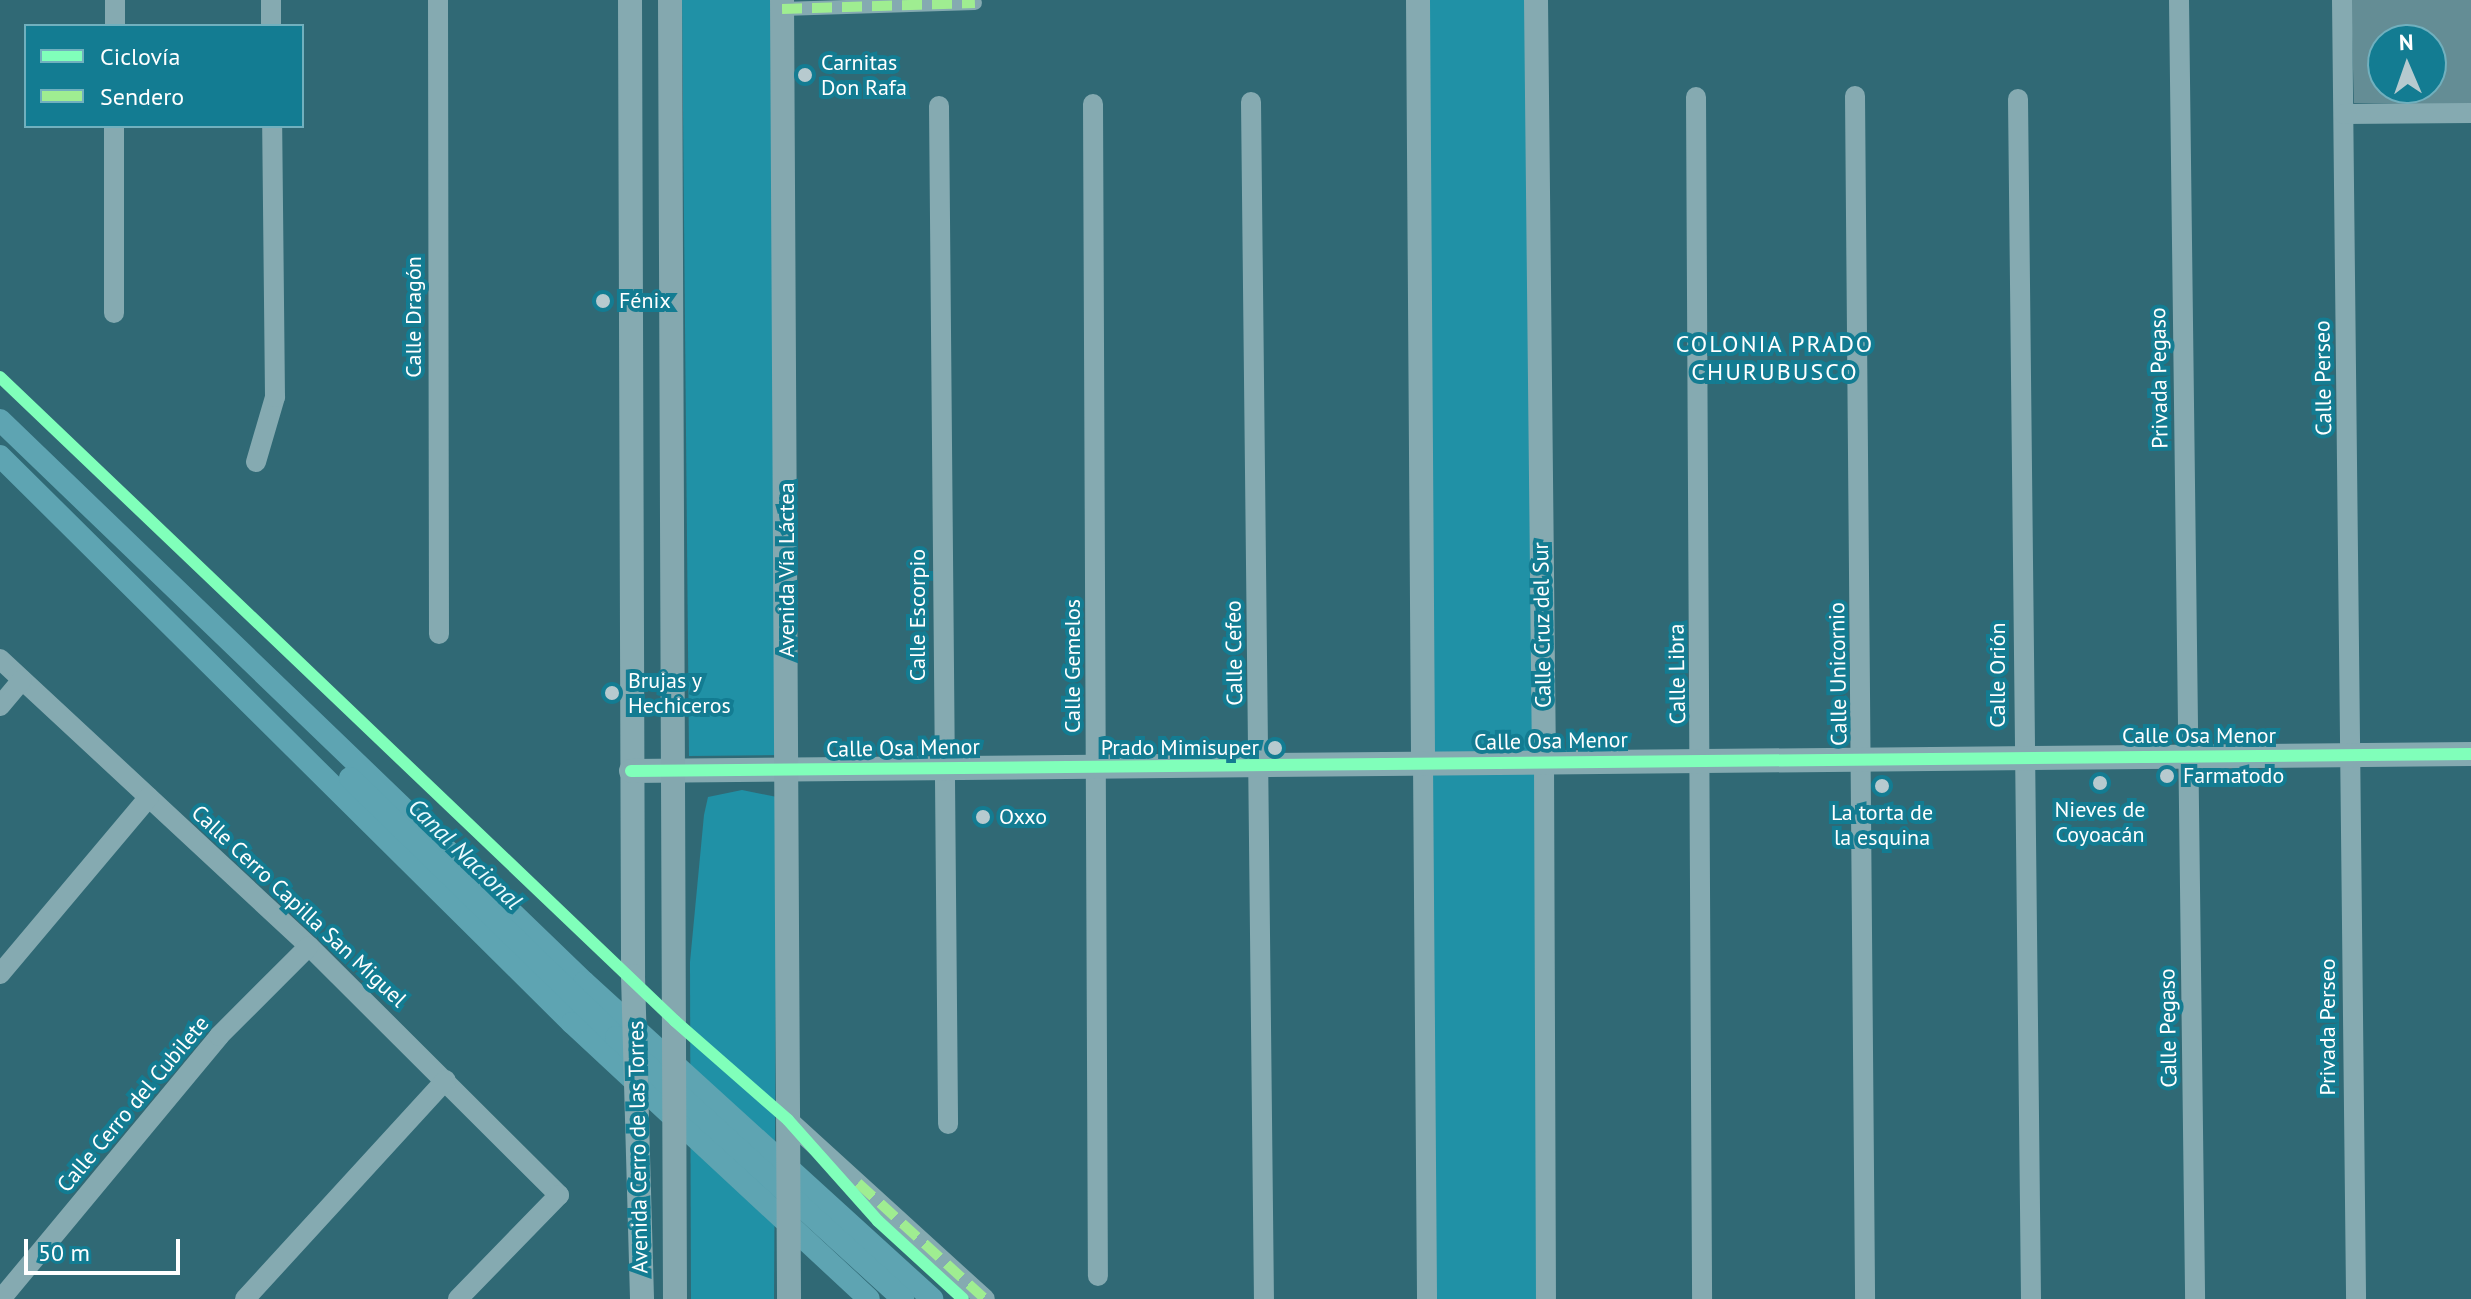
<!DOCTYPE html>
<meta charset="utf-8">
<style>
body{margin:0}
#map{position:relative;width:2471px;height:1299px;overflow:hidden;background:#306975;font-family:"PT Sans",sans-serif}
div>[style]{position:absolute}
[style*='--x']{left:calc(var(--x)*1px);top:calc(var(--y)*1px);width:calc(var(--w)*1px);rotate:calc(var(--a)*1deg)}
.green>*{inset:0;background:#2091a6}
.canal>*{height:22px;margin:-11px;padding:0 11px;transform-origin:11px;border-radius:11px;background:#5ea4b2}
.building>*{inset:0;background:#648d95}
.pedestrian>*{height:14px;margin:-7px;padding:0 7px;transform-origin:7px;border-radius:7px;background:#85aab1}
.minor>*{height:20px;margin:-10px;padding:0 10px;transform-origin:10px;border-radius:10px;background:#85aab1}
.tertiary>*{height:24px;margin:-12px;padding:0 12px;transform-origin:12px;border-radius:12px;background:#85aab1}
.primary>*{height:24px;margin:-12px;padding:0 12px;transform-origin:12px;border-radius:12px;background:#84a8af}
.quiet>*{height:10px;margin-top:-5px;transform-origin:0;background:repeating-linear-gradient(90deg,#9fed91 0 20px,transparent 0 30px)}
.cycleway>*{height:12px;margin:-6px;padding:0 6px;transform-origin:6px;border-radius:6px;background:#80ffba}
.dots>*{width:22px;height:22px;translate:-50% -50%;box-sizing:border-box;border:4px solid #137c92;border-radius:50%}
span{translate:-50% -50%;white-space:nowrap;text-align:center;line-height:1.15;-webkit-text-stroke:8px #137c92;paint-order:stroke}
.poi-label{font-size:22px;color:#fff}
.left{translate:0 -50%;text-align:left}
.right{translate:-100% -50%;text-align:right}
.street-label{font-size:22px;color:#fff}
.neighbourhood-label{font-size:24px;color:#fff;letter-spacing:2px}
.water-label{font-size:24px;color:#eafafe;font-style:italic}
.legend{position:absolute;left:24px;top:24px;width:280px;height:104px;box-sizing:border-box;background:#137c92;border:2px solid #71b0be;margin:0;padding:10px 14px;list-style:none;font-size:24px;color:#fff}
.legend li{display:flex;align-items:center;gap:16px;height:40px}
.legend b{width:40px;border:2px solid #71b0be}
.north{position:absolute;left:2367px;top:24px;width:80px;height:80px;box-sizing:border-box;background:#137c92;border:2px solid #71b0be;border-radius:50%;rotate:358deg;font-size:22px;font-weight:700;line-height:32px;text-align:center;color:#fff}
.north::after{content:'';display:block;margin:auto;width:28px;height:36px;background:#b7cacf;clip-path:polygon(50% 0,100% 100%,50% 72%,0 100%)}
.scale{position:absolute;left:24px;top:1239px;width:156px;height:36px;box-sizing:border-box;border:4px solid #fff;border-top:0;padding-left:10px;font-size:24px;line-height:28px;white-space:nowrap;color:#fff;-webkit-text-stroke:6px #137c92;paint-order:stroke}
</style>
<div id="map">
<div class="green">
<div style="clip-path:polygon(682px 0,771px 0,784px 755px,689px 756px)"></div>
<div style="clip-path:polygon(1429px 0,1530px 0,1539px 1299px,1434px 1299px)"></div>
<div style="clip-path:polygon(742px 790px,777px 797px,774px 1299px,691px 1299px,690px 962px,704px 815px,708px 797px)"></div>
</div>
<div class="canal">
<div style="--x:0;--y:420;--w:810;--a:43.9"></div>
<div style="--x:584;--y:982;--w:471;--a:42.3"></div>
<div style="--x:0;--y:456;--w:805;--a:44.75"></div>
<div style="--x:572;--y:1023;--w:405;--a:42.9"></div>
<div style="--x:350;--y:778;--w:371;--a:44.2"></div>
<div style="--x:616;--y:1037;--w:389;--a:42.4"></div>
</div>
<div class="building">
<div style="clip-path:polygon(evenodd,2351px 0,2471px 0,2471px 105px,2354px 103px,2351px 0,2383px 40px,2431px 40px,2431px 88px,2383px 88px,2383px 40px)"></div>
</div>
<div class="pedestrian">
<div style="--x:782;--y:9;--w:193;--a:-1.8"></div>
</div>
<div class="minor">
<div style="--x:271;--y:0;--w:26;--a:90"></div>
<div style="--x:438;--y:0;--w:634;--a:89.91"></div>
<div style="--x:2179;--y:0;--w:1299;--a:89.29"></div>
<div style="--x:2342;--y:0;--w:1299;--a:89.38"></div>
<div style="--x:115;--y:26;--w:26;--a:-90"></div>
<div style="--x:1855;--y:96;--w:1203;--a:89.52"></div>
<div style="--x:1696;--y:97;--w:1202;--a:89.71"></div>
<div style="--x:2018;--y:99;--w:1200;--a:89.38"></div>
<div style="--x:1251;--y:102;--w:1197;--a:89.38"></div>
<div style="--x:1093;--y:104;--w:1172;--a:89.76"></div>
<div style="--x:939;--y:106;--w:1018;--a:89.49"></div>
<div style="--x:2344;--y:114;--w:127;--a:-0.5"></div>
<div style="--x:114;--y:313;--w:187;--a:-90"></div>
<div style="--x:256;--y:462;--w:68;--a:-73.7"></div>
<div style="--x:275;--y:397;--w:271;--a:-90.6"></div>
<div style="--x:0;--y:659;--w:422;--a:42.9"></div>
<div style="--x:309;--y:946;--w:353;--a:44.9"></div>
<div style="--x:559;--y:1195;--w:145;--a:134.2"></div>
<div style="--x:0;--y:706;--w:34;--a:-50"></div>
<div style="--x:1544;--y:761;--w:538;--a:89.79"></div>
<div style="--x:1423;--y:763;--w:536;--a:89.57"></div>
<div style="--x:0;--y:974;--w:231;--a:-49.9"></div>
<div style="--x:788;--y:1120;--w:266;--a:42.3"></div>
<div style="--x:1;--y:1299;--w:342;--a:-50.3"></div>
<div style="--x:219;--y:1036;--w:127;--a:-45"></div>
<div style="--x:245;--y:1299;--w:297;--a:-47.5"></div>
</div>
<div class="tertiary">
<div style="--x:630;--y:0;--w:976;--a:89.82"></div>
<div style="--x:633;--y:976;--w:323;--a:88.4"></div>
<div style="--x:1418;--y:0;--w:763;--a:89.62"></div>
<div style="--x:1536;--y:0;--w:761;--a:89.4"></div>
<div style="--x:631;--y:771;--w:1840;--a:-0.53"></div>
</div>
<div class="primary">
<div style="--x:670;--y:0;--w:1299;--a:89.78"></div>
<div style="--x:782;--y:0;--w:1299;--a:89.69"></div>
</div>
<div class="quiet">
<div style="--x:782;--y:9;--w:193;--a:-1.8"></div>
<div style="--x:858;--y:1183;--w:172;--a:42.4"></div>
</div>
<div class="cycleway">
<div style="--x:0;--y:377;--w:933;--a:43.65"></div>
<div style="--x:675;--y:1021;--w:150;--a:41.2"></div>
<div style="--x:788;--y:1120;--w:135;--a:48.3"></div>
<div style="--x:878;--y:1221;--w:115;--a:42.5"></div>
<div style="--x:631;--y:771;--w:1840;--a:-0.53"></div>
</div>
<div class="dots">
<div style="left:805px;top:75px;background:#b7cacf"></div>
<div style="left:603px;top:301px;background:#b7cacf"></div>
<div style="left:612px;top:693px;background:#b7cacf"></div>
<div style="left:1275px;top:748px;background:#b7cacf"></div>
<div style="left:2167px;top:776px;background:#b7cacf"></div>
<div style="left:2100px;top:783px;background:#b7cacf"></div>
<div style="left:1882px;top:786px;background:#b7cacf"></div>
<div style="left:983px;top:817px;background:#b7cacf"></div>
</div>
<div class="poi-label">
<span class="left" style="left:821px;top:75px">Carnitas<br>Don Rafa</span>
<span class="left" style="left:619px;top:301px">Fénix</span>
<span class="left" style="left:628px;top:693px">Brujas y<br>Hechiceros</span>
<span class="right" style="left:1259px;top:748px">Prado Mimisuper</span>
<span class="left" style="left:2183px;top:776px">Farmatodo</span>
<span style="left:2100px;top:822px">Nieves de<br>Coyoacán</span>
<span style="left:1882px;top:825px">La torta de<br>la esquina</span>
<span class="left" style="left:999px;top:817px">Oxxo</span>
</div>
<div class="street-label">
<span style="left:414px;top:317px;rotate:-90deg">Calle Dragón</span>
<span style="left:2159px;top:378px;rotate:-91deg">Privada Pegaso</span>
<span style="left:2323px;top:378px;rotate:-91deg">Calle Perseo</span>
<span style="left:787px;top:570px;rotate:-90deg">Avenida Vía Láctea</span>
<span style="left:918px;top:615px;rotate:-90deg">Calle Escorpio</span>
<span style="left:1542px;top:625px;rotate:-91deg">Calle Cruz del Sur</span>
<span style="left:1234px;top:653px;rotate:-91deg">Calle Cefeo</span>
<span style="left:1073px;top:666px;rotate:-90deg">Calle Gemelos</span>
<span style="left:1677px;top:674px;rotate:-91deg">Calle Libra</span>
<span style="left:1838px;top:674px;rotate:-91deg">Calle Unicornio</span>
<span style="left:1998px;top:675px;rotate:-90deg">Calle Orión</span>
<span style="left:2199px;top:736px">Calle Osa Menor</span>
<span style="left:1551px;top:741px;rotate:-1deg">Calle Osa Menor</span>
<span style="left:903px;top:748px;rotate:-1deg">Calle Osa Menor</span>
<span style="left:299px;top:906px;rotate:43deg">Calle Cerro Capilla San Miguel</span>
<span style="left:2328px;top:1027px;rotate:-90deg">Privada Perseo</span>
<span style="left:2168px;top:1028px;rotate:-91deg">Calle Pegaso</span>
<span style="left:133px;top:1104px;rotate:-50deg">Calle Cerro del Cubilete</span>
<span style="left:638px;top:1147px;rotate:-91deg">Avenida Cerro de las Torres</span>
</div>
<div class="neighbourhood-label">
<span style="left:1775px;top:358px">COLONIA PRADO<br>CHURUBUSCO</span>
</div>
<div class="water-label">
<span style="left:465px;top:854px;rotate:44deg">Canal Nacional</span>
</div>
<ul class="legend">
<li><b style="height:10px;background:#80ffba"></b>Ciclovía</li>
<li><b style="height:10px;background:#9fed91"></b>Sendero</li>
</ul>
<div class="north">N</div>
<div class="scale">50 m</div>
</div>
